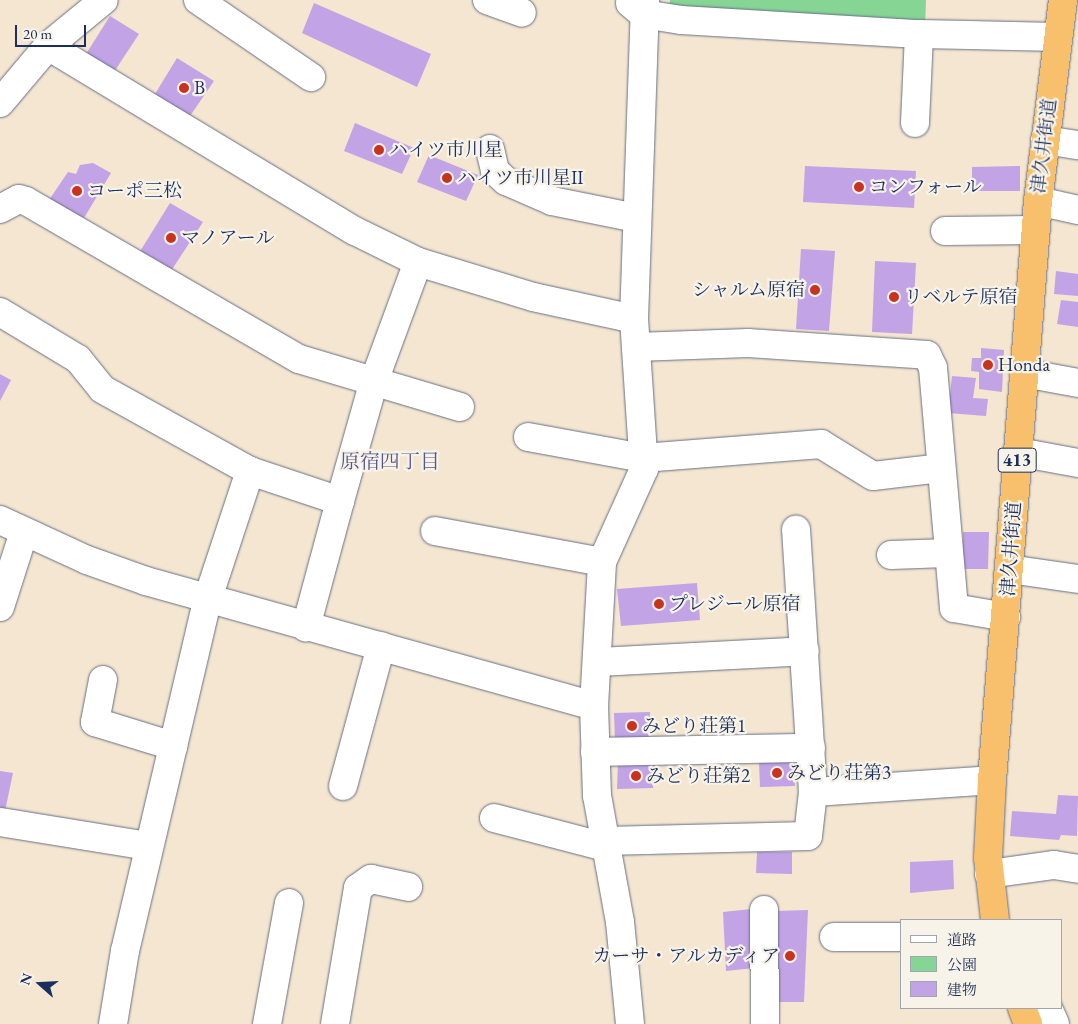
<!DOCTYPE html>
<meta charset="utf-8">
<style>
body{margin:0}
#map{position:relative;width:1078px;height:1024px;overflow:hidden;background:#f4e6d0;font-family:"EB Garamond","Noto Serif JP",serif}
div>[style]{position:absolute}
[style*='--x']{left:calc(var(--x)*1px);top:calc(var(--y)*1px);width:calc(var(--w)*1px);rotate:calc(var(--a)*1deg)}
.green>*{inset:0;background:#86d595}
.building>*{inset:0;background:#c2a3e6}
.roads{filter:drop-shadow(0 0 1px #676f86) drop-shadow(0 0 1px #676f86)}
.minor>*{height:28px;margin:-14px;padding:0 14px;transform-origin:14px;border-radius:14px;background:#fff}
.highway>*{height:28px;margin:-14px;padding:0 14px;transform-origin:14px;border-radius:14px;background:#f8bf6c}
.dots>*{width:14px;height:14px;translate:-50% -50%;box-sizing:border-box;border:2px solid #f7f3e8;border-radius:50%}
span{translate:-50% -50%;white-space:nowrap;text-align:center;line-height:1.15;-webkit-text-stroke:4.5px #f7f3e8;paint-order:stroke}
.shield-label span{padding:1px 4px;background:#f7f3e8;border:1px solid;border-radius:4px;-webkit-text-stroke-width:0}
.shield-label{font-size:18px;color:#1b2f5e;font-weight:700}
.poi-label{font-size:19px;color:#1b2f5e}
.left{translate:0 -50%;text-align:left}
.right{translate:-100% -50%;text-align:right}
.street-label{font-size:19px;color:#1b2f5e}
.neighbourhood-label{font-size:20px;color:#55588e}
.legend{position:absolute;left:900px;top:919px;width:162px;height:90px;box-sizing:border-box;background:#f7f3e8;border:1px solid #9fa5b1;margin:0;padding:6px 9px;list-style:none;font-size:15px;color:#1b2f5e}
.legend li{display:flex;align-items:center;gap:10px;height:25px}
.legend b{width:25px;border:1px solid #9fa5b1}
.north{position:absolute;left:15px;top:959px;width:50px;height:50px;-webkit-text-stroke:4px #f7f3e8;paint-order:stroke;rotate:289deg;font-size:14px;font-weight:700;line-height:20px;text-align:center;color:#1b2f5e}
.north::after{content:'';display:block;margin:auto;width:18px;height:22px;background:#1b2f5e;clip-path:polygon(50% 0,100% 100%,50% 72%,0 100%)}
.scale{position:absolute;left:15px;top:25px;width:71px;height:22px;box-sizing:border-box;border:2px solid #1b2f5e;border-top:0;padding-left:6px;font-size:15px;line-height:18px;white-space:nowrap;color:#1b2f5e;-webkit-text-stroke:4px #f7f3e8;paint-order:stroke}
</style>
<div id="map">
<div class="green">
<div style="clip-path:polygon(670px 0,926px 0,925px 27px,669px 8px)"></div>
</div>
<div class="building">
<div style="clip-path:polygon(314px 3px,431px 54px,417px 87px,302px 33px)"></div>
<div style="clip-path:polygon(110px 16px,139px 34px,114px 72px,86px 54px)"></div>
<div style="clip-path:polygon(177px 58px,214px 81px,190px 116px,155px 94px)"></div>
<div style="clip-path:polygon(355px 123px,414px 148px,402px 174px,344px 151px)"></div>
<div style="clip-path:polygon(429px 155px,478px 175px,466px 201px,417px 182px)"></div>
<div style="clip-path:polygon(93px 163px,111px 173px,84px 218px,49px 200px,68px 172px,76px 174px,80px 165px)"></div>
<div style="clip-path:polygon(805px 166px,916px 171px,914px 208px,803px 202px)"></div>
<div style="clip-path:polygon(1020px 166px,1020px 191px,972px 191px,972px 167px)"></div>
<div style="clip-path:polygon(170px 203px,203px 222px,171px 271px,139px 253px)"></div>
<div style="clip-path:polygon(801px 249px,835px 251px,829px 331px,796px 329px)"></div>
<div style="clip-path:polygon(875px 261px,916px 263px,912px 334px,872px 332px)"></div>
<div style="clip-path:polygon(1056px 271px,1078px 274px,1078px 296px,1054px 294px)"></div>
<div style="clip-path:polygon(1061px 300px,1078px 302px,1078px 327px,1057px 324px)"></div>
<div style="clip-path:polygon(981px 348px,1004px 350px,1002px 392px,979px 389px,979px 372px,971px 371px,972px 358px,981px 358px)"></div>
<div style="clip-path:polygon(0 374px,11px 380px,0 401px)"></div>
<div style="clip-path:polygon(952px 376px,976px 378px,973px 398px,988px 399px,986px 416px,948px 413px)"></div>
<div style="clip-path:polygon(963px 532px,989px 532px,988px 569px,963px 569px)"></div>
<div style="clip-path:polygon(697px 583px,700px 620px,621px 626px,617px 589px)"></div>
<div style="clip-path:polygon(650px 712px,649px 740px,615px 741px,614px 713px)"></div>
<div style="clip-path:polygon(794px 760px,795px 786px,760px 787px,759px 761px)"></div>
<div style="clip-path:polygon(618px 762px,655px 763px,653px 788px,617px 789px)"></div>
<div style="clip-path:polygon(0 771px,13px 773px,5px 811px,0 810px)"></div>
<div style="clip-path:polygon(1058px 795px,1078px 796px,1077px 836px,1061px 835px,1059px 840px,1010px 836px,1012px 811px,1056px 814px)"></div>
<div style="clip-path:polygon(757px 852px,792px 852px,792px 874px,756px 873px)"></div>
<div style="clip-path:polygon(953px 860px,954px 889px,910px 893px,910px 862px)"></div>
<div style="clip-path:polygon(751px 909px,754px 968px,726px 971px,723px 912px)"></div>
<div style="clip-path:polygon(808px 910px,804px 1002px,774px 1002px,775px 911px)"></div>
</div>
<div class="roads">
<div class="minor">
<div style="--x:198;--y:0;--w:137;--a:34.3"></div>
<div style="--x:487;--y:0;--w:37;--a:20"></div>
<div style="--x:630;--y:3;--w:17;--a:40"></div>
<div style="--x:643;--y:14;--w:38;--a:9"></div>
<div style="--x:681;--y:20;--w:238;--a:3.4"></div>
<div style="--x:919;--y:34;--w:139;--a:1.2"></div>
<div style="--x:48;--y:46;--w:72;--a:-39.4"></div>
<div style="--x:0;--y:103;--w:75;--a:-49.9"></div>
<div style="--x:48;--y:46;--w:358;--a:31.1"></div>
<div style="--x:355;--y:231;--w:70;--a:26.2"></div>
<div style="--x:418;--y:262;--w:120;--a:16.9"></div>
<div style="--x:533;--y:297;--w:103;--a:12.3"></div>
<div style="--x:915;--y:123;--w:89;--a:-87.4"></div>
<div style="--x:1045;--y:140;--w:33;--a:9"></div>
<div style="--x:490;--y:149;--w:23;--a:77"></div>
<div style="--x:495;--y:171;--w:15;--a:42"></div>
<div style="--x:506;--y:181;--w:50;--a:23.5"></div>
<div style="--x:552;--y:201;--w:86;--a:11.4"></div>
<div style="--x:1038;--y:201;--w:41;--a:12.7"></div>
<div style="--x:0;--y:209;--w:21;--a:-28"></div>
<div style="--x:19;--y:199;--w:7;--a:16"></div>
<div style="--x:26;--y:201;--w:315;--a:30.1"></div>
<div style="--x:299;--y:359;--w:168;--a:16.6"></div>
<div style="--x:945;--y:231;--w:90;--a:-0.6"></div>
<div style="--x:0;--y:312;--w:91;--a:31.1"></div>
<div style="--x:78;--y:359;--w:38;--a:51"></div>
<div style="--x:102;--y:389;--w:169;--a:29"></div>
<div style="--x:636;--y:347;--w:112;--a:-2"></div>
<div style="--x:748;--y:343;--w:179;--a:3.8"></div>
<div style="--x:927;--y:355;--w:14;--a:65"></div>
<div style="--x:933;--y:368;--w:241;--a:85"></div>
<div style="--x:954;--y:608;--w:53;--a:9.8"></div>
<div style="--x:1024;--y:373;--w:55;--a:10.5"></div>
<div style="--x:528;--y:437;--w:117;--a:10.3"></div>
<div style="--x:643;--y:458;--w:179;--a:-4.5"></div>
<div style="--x:821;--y:444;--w:61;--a:31.6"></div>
<div style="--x:873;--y:476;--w:68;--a:-6.7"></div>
<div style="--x:1018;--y:452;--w:61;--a:10.4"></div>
<div style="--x:340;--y:501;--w:122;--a:-74.2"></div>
<div style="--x:373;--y:384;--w:130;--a:-69.8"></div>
<div style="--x:0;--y:520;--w:96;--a:24.7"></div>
<div style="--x:87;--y:560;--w:63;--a:19.6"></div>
<div style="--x:146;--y:581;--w:465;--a:15.6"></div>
<div style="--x:435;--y:531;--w:170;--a:10.5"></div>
<div style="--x:891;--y:555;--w:57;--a:-2"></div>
<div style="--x:1009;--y:569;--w:70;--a:8.2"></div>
<div style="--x:0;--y:607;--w:79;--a:-72.3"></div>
<div style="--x:598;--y:662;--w:207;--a:-3"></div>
<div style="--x:103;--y:680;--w:43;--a:100.8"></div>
<div style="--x:95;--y:722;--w:82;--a:17.1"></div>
<div style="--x:595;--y:752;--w:216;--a:-1.1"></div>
<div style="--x:343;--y:786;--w:145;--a:-74.8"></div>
<div style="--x:813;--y:792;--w:179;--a:-3.8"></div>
<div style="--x:494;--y:818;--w:115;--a:14.6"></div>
<div style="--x:0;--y:822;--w:150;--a:9.2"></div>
<div style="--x:605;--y:841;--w:203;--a:-1.4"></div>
<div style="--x:808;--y:836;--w:44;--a:-83.5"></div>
<div style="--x:813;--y:792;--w:263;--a:-93.7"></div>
<div style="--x:989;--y:874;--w:66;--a:-7.9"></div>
<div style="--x:1054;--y:865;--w:24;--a:9"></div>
<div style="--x:764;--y:910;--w:114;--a:89.5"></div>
<div style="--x:834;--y:937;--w:68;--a:0"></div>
<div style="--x:1048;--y:1008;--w:17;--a:66"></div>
<div style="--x:113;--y:1024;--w:74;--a:-80.7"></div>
<div style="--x:125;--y:951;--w:363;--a:-76.8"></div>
<div style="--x:208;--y:598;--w:134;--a:-71.7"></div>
<div style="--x:250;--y:471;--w:95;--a:18.4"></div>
<div style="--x:340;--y:501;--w:131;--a:105.1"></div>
<div style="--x:267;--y:1024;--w:123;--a:-79.7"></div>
<div style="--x:335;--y:1024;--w:138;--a:-80.4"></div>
<div style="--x:358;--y:888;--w:16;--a:-35"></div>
<div style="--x:371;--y:879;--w:38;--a:12"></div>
<div style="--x:630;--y:1024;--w:102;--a:-95.6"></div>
<div style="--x:620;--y:922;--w:128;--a:-100.3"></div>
<div style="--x:597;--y:796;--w:90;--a:-91.9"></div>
<div style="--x:594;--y:706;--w:144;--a:-86.8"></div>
<div style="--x:602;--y:562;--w:102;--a:-65.7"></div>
<div style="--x:644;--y:469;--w:150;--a:-93.8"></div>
<div style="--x:634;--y:319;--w:319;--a:-88"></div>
</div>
<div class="highway">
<div style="--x:995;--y:920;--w:62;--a:-96.4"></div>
<div style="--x:988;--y:858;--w:78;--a:-87.1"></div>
<div style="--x:992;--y:780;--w:581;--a:-85.46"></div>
<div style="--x:1038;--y:201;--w:203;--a:-82.9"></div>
<div style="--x:1022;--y:1008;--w:17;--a:69"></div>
</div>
</div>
<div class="dots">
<div style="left:184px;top:88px;background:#c8321e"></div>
<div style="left:379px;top:150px;background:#c8321e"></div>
<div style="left:447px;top:178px;background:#c8321e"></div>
<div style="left:859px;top:187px;background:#c8321e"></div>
<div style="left:77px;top:191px;background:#c8321e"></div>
<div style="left:171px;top:238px;background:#c8321e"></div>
<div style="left:815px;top:290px;background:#c8321e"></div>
<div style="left:894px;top:297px;background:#c8321e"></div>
<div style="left:988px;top:365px;background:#c8321e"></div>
<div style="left:659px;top:604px;background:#c8321e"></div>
<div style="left:632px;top:726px;background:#c8321e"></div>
<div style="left:777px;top:773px;background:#c8321e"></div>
<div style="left:636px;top:776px;background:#c8321e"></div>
<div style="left:790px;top:956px;background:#c8321e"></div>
</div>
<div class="shield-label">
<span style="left:1017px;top:460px">413</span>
</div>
<div class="poi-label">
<span class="left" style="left:194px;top:88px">B</span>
<span class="left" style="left:389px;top:150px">ハイツ市川星</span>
<span class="left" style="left:457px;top:178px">ハイツ市川星Ⅱ</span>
<span class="left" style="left:869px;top:187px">コンフォール</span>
<span class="left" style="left:87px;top:191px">コーポ三松</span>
<span class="left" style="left:181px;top:238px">マノアール</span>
<span class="right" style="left:805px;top:290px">シャルム原宿</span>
<span class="left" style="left:904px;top:297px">リベルテ原宿</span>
<span class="left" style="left:998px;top:365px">Honda</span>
<span class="left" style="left:669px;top:604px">プレジール原宿</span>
<span class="left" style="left:642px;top:726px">みどり荘第1</span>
<span class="left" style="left:787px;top:773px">みどり荘第3</span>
<span class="left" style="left:646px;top:776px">みどり荘第2</span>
<span class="right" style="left:780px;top:956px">カーサ・アルカディア</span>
</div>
<div class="street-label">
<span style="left:1044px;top:146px;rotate:-83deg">津久井街道</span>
<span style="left:1011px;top:549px;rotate:-86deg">津久井街道</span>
</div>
<div class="neighbourhood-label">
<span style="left:390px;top:461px">原宿四丁目</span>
</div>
<ul class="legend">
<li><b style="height:6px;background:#fff"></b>道路</li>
<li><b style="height:14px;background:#86d595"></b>公園</li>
<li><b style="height:14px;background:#c2a3e6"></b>建物</li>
</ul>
<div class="north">N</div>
<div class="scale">20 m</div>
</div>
